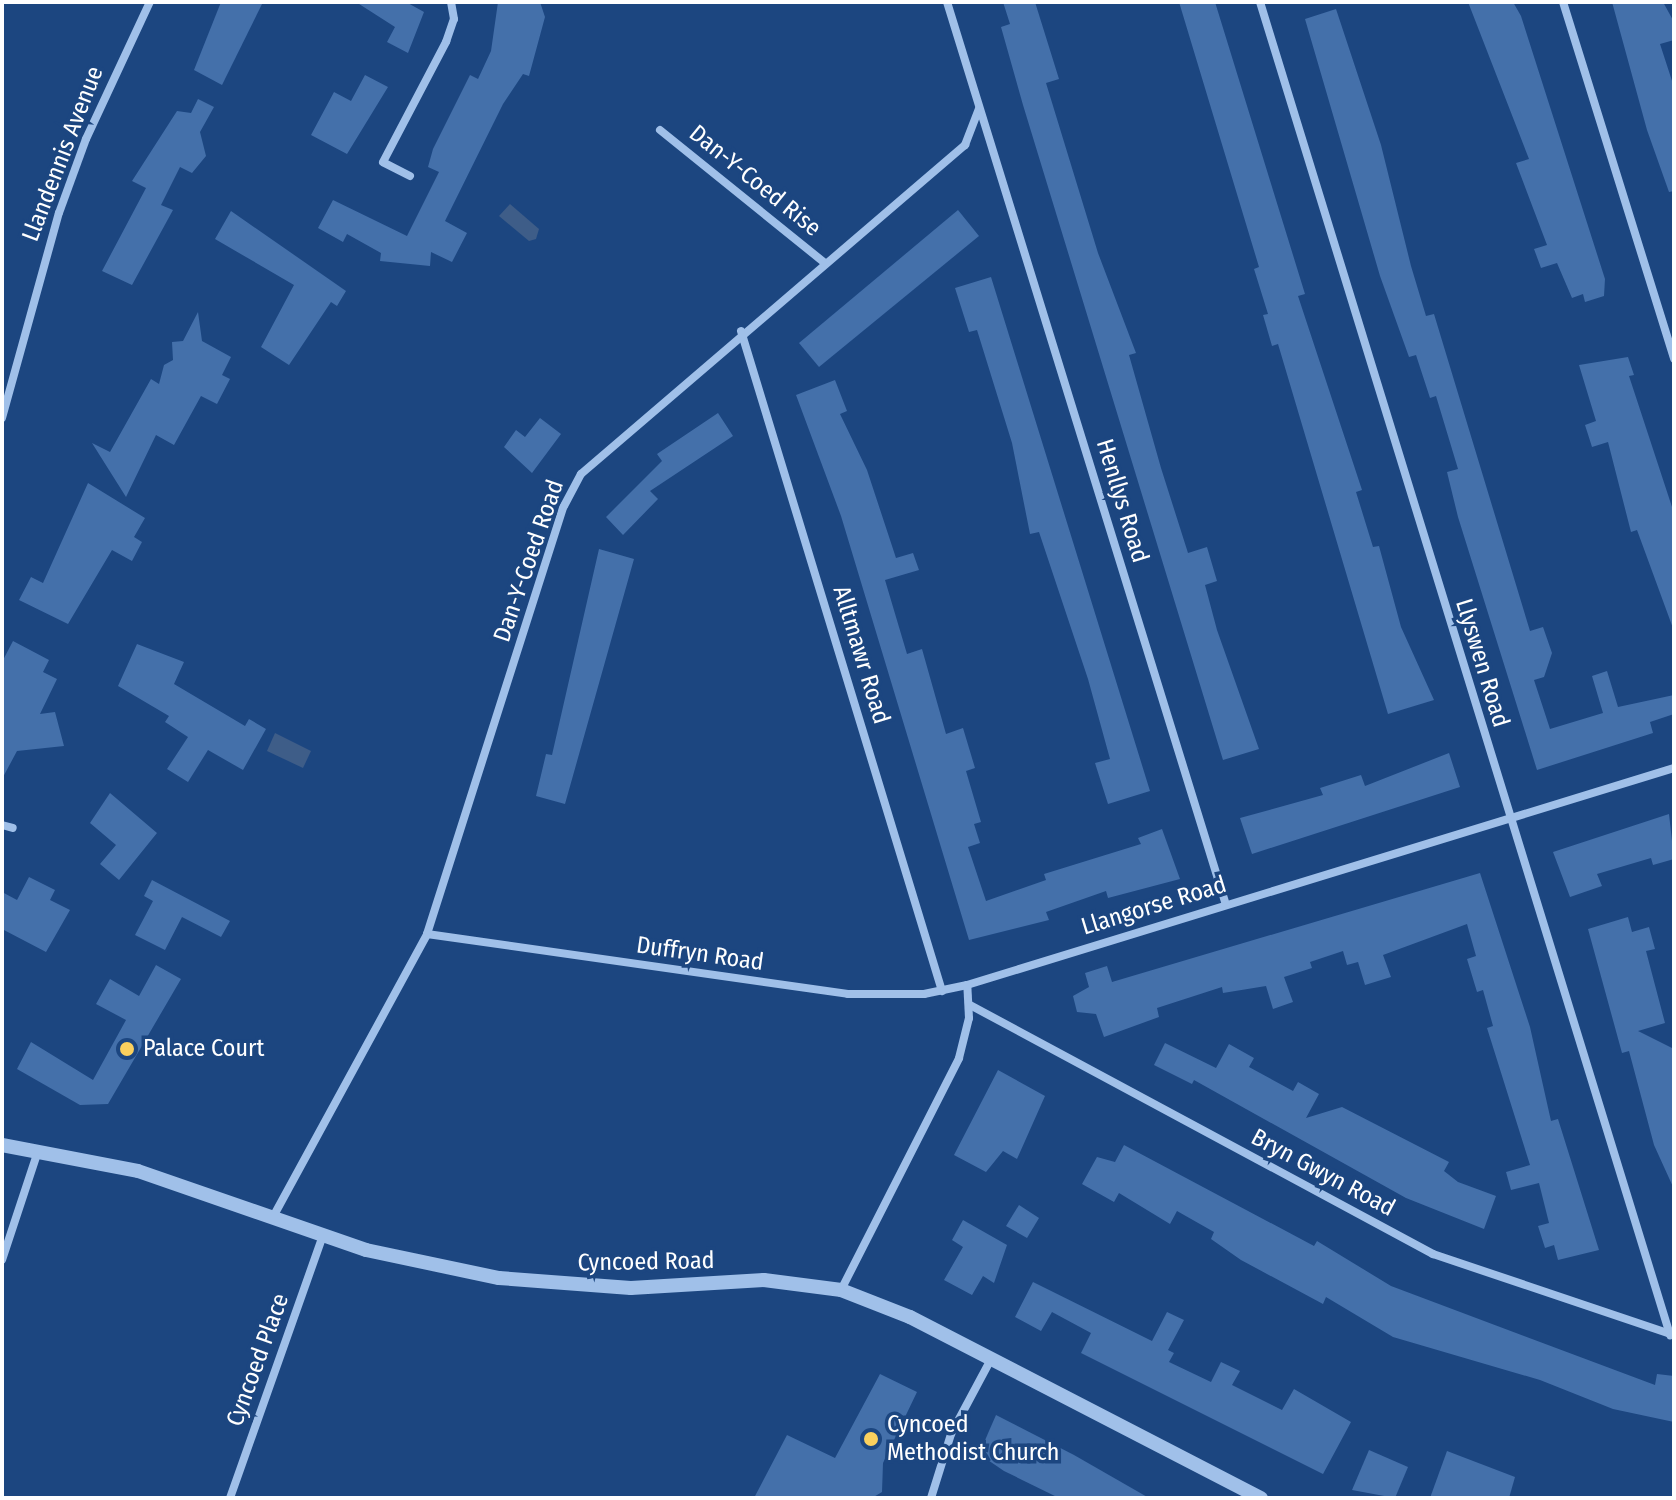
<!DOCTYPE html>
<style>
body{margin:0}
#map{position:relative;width:1676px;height:1500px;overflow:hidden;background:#1c4680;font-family:"Fira Sans Condensed",sans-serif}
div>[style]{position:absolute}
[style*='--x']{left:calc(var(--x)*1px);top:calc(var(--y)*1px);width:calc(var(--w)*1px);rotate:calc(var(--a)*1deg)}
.water>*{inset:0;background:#3e5d88}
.building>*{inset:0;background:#4470aa}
.minor>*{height:8px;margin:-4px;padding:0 4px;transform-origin:4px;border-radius:4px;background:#a0c0e9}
.tertiary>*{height:14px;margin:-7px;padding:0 7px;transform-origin:7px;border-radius:7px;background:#a0c0e9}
.dots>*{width:22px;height:22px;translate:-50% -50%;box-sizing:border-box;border:4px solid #1c4680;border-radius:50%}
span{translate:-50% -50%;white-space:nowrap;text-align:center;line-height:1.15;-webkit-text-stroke:7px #1c4680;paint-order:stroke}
.street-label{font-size:24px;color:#fff}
.poi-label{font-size:24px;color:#fff}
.left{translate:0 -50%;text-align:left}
.frame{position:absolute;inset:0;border:4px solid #fff;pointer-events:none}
</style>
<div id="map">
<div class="water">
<div style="clip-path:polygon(510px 204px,539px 229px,536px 239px,529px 241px,499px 216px)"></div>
<div style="clip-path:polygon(275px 733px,311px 751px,303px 768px,267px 751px)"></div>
</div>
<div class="building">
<div style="clip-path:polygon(221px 2px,263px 2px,222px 85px,194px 70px)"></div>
<div style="clip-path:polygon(356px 2px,406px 2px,424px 12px,408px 53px,387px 42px,395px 27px)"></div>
<div style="clip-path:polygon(498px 2px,540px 2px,545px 17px,529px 76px,523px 74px,503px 104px,445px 221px,467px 233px,452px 262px,431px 252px,430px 266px,380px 261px,381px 253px,347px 234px,343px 242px,318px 228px,333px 200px,407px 236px,439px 172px,428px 167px,433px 149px,470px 75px,478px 79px,491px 51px)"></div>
<div style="clip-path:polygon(1003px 2px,1035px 2px,1059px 79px,1046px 83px,1098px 253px,1136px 353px,1129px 355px,1161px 468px,1188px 553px,1207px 547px,1217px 581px,1205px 585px,1217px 630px,1259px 749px,1223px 760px,1023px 105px,1001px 27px,1010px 24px)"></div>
<div style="clip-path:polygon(1179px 2px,1215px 2px,1305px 294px,1298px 296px,1362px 490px,1356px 492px,1373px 547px,1379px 546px,1401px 627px,1434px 700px,1388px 714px,1278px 344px,1272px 346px,1263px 315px,1268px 314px,1254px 269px,1259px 267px)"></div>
<div style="clip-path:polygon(1468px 2px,1513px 2px,1521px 16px,1605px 279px,1604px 296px,1585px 302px,1583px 294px,1572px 298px,1557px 263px,1541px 268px,1534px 249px,1547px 245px,1516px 163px,1529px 159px)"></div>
<div style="clip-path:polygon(1612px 2px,1663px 2px,1674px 22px,1674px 40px,1660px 44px,1674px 87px,1674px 191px,1669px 192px,1647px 130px)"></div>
<div style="clip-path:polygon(1336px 9px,1381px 145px,1411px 266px,1426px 316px,1434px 314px,1530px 631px,1543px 627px,1552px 653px,1544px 677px,1534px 680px,1550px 729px,1603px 713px,1592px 676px,1607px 671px,1618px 707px,1674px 695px,1674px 714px,1650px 722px,1653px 733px,1537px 770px,1458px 517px,1447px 472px,1458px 469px,1436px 396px,1430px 398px,1416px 355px,1409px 357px,1380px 276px,1305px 19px)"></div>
<div style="clip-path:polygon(365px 75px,388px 87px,347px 154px,311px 135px,334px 92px,351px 101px)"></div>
<div style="clip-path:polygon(198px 99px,214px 107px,200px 132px,206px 156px,192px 173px,180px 167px,161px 205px,173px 210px,132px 285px,102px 271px,146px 188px,132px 181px,177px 111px,191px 113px)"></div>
<div style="clip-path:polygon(958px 210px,979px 236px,819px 367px,799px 343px)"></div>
<div style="clip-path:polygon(231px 211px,346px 291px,337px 306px,331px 302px,289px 365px,261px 347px,294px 285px,215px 239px)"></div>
<div style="clip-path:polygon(991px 277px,1150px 791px,1108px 804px,1095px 763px,1110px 759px,1088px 679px,1039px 532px,1030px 534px,1012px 443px,977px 330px,969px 332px,955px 288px)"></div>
<div style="clip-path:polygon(198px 312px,202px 341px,231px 357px,222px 375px,230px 379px,217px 404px,201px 396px,174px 445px,156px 435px,126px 497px,92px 443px,110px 452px,151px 379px,159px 384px,164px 365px,173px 360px,172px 342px,183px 341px)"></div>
<div style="clip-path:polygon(1628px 357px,1634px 375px,1629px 376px,1674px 513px,1674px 631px,1637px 530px,1631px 532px,1608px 442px,1592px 447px,1585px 425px,1596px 421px,1579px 365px)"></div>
<div style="clip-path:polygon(835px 380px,847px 411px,840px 414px,867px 470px,896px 558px,913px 553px,919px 570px,885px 580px,907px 654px,922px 649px,946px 734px,963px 728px,975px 768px,966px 771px,981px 822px,974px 824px,980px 843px,968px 847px,986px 901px,1046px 880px,1044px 874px,1141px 844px,1138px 838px,1162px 829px,1180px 879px,1108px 898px,1106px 891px,1046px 912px,1049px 920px,969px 940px,841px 516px,796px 395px)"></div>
<div style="clip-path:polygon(718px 413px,733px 436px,650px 491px,658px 499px,623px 535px,606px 517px,662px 461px,657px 454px)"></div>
<div style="clip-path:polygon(540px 418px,561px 434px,532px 473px,504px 447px,516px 430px,525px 437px)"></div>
<div style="clip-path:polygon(88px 483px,145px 518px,134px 537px,142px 542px,132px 561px,112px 550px,68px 624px,19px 600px,31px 577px,43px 583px)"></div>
<div style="clip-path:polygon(599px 549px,634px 559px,565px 804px,536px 796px,546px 754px,552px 755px)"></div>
<div style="clip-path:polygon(13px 641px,49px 660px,43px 672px,57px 679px,40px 714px,55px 712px,64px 746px,17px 751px,2px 779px,2px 662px)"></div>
<div style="clip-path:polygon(137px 644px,184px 662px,174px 684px,245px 726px,249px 719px,266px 729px,243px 770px,208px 750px,188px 782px,167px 769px,188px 737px,165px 722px,169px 716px,118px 686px)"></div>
<div style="clip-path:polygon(1449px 753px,1460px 787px,1252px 854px,1240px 818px,1323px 795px,1320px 788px,1361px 775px,1365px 786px)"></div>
<div style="clip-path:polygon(110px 793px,157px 833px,119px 880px,100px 864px,116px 845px,90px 823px)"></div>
<div style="clip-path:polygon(1669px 814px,1674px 859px,1653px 865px,1651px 858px,1597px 874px,1602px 886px,1570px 897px,1553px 852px)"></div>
<div style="clip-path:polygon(1480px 873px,1530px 1027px,1551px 1121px,1558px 1119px,1599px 1250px,1558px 1260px,1554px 1245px,1545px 1248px,1538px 1226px,1549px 1223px,1539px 1183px,1511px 1190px,1506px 1172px,1530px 1165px,1487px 1028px,1493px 1026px,1483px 990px,1477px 992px,1467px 959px,1476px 956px,1467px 924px,1383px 955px,1391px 977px,1365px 985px,1358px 962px,1347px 965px,1343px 951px,1310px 962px,1312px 968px,1284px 977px,1293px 1002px,1273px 1009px,1266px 986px,1223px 993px,1222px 987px,1157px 1008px,1159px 1017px,1104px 1037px,1096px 1014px,1077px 1012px,1073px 996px,1089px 987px,1085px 973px,1107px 966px,1112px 982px)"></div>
<div style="clip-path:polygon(29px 877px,55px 890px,50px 900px,70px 910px,46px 952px,2px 929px,2px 892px,17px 900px)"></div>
<div style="clip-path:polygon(152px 880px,230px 921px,221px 937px,182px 917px,165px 950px,135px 935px,153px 901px,144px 896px)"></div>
<div style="clip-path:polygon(1628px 917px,1632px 932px,1649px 927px,1655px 949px,1646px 951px,1665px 1023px,1638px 1031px,1674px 1049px,1674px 1189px,1654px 1145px,1629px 1051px,1622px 1053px,1588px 929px)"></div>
<div style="clip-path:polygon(156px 965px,181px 979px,108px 1104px,80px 1105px,17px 1069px,31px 1042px,93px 1080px,126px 1020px,96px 1004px,110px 979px,139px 996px)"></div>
<div style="clip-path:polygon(1165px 1043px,1216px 1068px,1229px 1044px,1254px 1058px,1249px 1067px,1293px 1091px,1298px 1082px,1319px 1094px,1306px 1118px,1342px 1107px,1449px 1162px,1444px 1171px,1458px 1182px,1496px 1196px,1484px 1229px,1406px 1198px,1194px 1080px,1192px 1084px,1154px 1065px)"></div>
<div style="clip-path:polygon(998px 1070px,1045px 1096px,1017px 1159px,1003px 1151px,986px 1172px,954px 1155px)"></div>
<div style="clip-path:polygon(1124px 1145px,1314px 1246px,1317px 1241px,1391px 1286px,1655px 1385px,1657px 1374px,1674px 1376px,1674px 1422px,1613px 1409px,1540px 1380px,1393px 1337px,1326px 1297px,1323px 1304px,1241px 1260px,1211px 1239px,1214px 1232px,1177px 1211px,1170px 1224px,1119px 1193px,1114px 1202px,1082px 1184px,1097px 1157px,1115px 1162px)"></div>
<div style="clip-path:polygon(1019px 1205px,1039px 1218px,1027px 1238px,1006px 1226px)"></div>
<div style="clip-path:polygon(963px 1220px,1007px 1245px,994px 1283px,983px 1276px,972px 1295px,944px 1280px,963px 1247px,952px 1240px)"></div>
<div style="clip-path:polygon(1033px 1282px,1152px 1341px,1167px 1312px,1184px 1320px,1168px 1350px,1174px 1353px,1169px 1362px,1211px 1382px,1221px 1362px,1240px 1371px,1232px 1385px,1282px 1410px,1294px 1389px,1351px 1422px,1323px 1474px,1081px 1353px,1091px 1333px,1052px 1312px,1041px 1331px,1015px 1317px)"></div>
<div style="clip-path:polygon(880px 1374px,917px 1392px,883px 1463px,882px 1492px,872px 1498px,754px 1498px,787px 1435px,835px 1458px)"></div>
<div style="clip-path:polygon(996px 1415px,1074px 1455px,1149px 1498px,1059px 1498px,1004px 1471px,979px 1454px)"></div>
<div style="clip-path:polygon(1369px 1450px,1408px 1467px,1395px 1498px,1352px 1490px)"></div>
<div style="clip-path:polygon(1447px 1451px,1515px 1477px,1509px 1498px,1430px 1498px)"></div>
</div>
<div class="minor">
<div style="--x:947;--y:2;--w:945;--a:72.83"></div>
<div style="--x:1260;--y:2;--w:1395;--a:72.9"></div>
<div style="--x:1563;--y:2;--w:374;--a:72.7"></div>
<div style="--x:660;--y:130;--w:212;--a:38.9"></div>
<div style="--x:410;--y:176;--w:30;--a:-153"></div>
<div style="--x:383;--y:162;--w:136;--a:-62.3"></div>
<div style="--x:446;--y:42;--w:24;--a:-71"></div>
<div style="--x:454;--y:19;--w:17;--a:-100"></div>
<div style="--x:741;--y:331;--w:690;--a:73.06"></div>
<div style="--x:2;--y:418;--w:213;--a:-74.5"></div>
<div style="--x:59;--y:213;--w:79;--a:-70"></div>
<div style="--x:86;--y:139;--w:151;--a:-65"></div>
<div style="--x:2;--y:825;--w:11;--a:15"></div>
<div style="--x:427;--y:934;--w:425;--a:8.1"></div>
<div style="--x:848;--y:994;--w:76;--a:0"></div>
<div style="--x:924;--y:994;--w:44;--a:-11.8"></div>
<div style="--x:970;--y:1005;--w:526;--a:28.27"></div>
<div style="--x:1433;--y:1254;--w:253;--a:18.6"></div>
<div style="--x:273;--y:1217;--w:322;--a:-61.4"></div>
<div style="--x:427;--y:934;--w:449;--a:-72.3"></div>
<div style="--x:564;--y:506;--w:36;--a:-62"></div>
<div style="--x:581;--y:474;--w:506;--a:-40.59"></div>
<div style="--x:965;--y:145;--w:39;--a:-69"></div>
<div style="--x:2;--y:1260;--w:115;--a:-71.7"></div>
<div style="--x:841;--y:1290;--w:260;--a:-63"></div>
<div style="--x:959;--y:1058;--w:41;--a:-76"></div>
<div style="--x:969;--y:1018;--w:33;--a:-93"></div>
<div style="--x:967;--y:985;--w:740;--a:-17.06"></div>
<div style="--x:230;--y:1498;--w:278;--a:-70.5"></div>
<div style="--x:931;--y:1498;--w:67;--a:-72.6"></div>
<div style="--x:951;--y:1434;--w:85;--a:-61.9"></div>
</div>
<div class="tertiary">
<div style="--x:2;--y:1145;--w:138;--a:10.8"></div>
<div style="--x:138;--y:1171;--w:241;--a:19.1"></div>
<div style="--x:366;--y:1250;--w:136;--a:11.9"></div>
<div style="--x:499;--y:1278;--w:132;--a:4.3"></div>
<div style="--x:631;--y:1288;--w:133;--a:-3.4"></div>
<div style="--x:764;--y:1280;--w:78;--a:7.4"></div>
<div style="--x:841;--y:1290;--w:74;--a:21.4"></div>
<div style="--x:910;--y:1317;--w:395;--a:27.3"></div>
</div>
<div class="dots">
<div style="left:127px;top:1049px;background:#fad05e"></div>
<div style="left:871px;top:1439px;background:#fad05e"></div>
</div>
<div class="street-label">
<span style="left:63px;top:154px;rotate:-69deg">Llandennis Avenue</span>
<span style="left:755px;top:181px;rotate:39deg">Dan-Y-Coed Rise</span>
<span style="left:1122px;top:501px;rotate:73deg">Henllys Road</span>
<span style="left:529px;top:561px;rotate:-71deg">Dan-Y-Coed Road</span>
<span style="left:861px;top:655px;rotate:73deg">Alltmawr Road</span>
<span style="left:1482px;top:663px;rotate:73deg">Llyswen Road</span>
<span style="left:1154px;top:906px;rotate:-17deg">Llangorse Road</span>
<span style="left:700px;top:954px;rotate:8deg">Duffryn Road</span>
<span style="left:1323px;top:1173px;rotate:28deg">Bryn Gwyn Road</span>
<span style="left:646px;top:1262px;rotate:-1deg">Cyncoed Road</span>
<span style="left:258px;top:1360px;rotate:-70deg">Cyncoed Place</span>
</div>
<div class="poi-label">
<span class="left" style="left:143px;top:1049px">Palace Court</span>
<span class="left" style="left:887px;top:1439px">Cyncoed<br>Methodist Church</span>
</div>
<div class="frame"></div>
</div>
